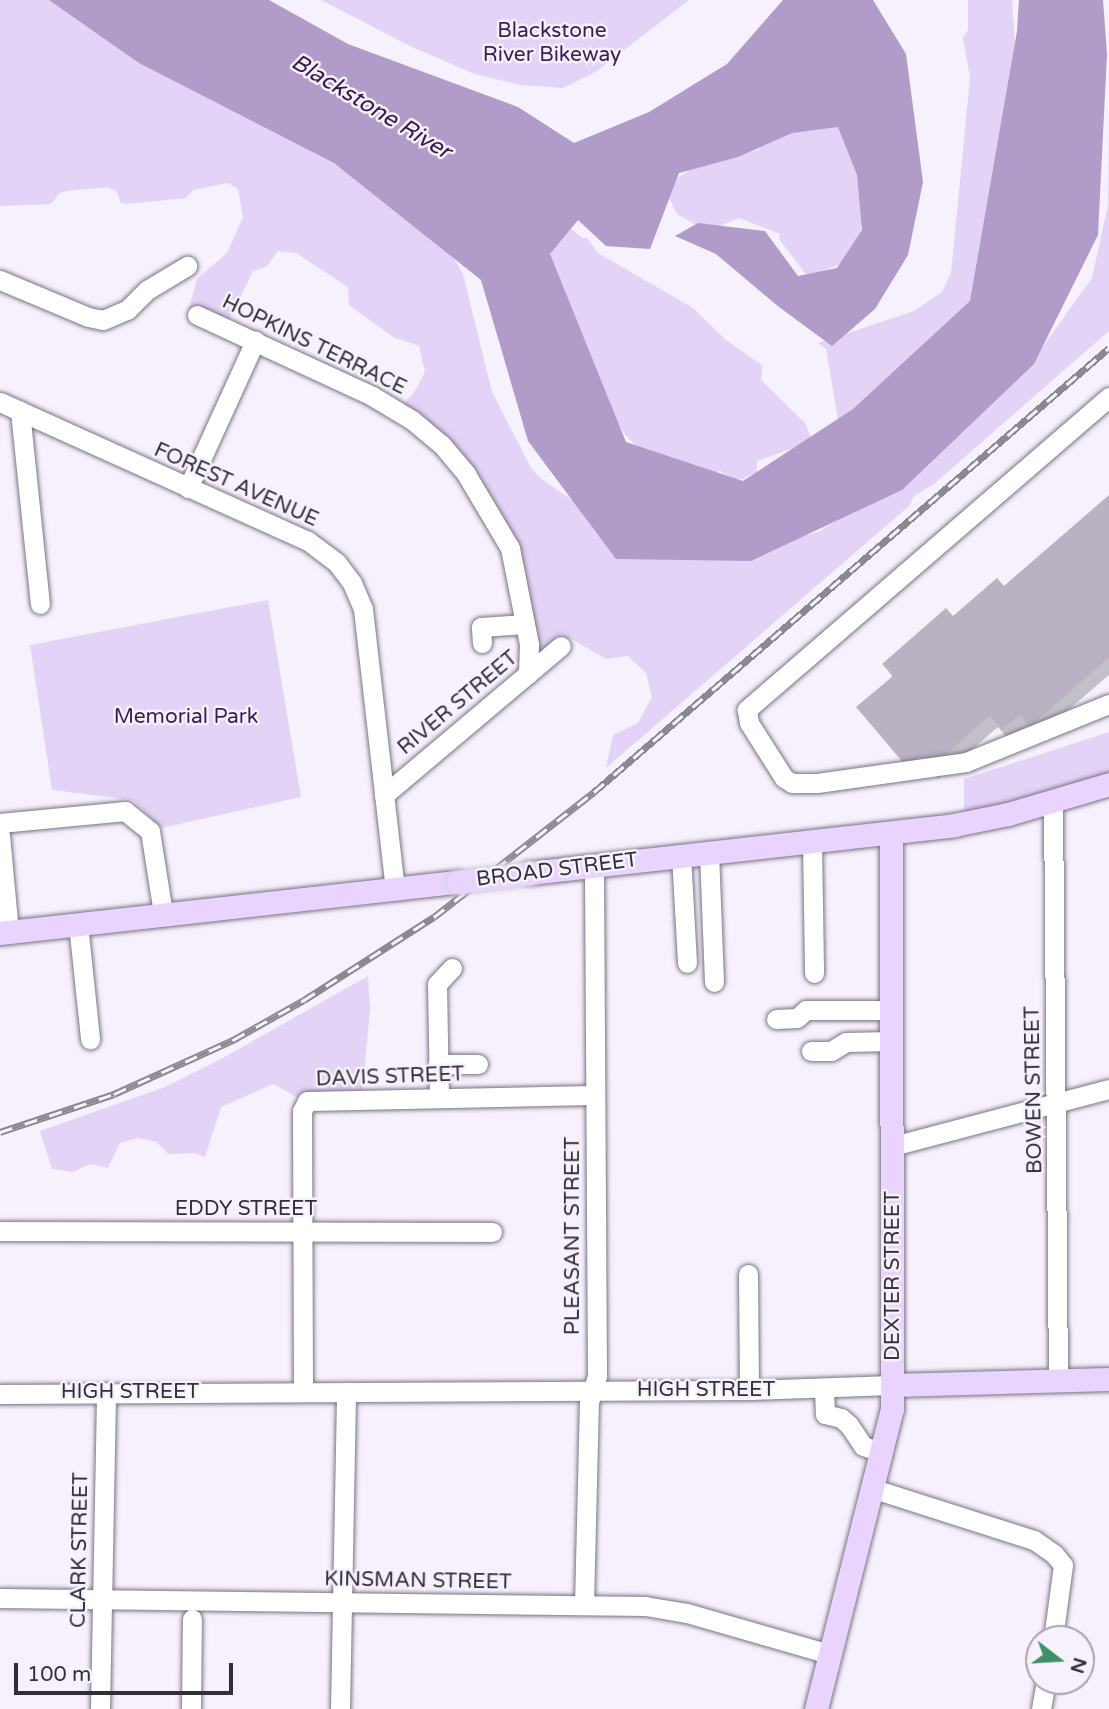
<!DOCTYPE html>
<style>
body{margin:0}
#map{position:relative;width:1109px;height:1709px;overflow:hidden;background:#f6f1fc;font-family:"Varela Round",sans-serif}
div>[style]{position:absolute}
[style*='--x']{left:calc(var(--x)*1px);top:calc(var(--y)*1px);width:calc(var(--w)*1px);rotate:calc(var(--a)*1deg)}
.green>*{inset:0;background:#e3d3f6}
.water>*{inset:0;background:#b19bc8}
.shadow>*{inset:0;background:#0003}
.building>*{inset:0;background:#bab1c3}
.roads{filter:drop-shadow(0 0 2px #7b7384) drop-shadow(0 0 2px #7b7384)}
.minor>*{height:19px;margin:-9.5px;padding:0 9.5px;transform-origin:9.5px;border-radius:9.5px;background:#fff}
.major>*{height:23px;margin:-11.5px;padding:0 11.5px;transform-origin:11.5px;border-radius:11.5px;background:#e9d4ff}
.rail>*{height:7px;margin-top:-3.5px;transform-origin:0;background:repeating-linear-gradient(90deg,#f6f1fc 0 13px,#8c8890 0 26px);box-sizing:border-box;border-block:2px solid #8c8890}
.bridges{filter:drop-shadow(0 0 2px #d2d1d3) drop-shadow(0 0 2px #d2d1d3)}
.major-bridge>*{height:23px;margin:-11.5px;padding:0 11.5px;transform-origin:11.5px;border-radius:11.5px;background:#e9d4ff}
span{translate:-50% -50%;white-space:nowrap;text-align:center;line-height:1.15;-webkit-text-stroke:5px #f6f1fc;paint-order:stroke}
.park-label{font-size:21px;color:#3c1e56}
.street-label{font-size:21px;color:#322f36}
.water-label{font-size:23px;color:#371950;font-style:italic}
.north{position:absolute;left:1025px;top:1625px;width:70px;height:70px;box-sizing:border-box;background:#f6f1fc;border:2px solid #a8a3ad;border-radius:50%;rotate:107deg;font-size:19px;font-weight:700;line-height:28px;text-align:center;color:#322f36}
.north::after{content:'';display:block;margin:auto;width:24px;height:32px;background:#3e9163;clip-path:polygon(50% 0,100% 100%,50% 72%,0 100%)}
.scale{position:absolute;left:14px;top:1663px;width:219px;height:32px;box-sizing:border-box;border:4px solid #322f36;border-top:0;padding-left:9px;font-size:21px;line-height:24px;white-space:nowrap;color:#322f36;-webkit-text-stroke:5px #f6f1fc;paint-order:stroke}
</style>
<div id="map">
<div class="green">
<div style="clip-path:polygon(0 0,52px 0,371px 161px,450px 252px,463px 274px,492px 392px,531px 468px,540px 478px,636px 544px,686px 560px,719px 560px,818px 532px,868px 502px,1036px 356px,1092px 278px,1108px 205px,1109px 107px,1109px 331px,934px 484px,914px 496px,909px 506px,606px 768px,613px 735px,638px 723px,652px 697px,646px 673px,628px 656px,606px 659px,570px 638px,537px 664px,508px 549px,460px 467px,397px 412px,415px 391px,425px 372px,419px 346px,393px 337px,349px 305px,348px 287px,296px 253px,278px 251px,266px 267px,253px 271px,227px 324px,189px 309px,197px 279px,227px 253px,243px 217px,238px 189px,228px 183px,193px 190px,186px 198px,126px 204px,121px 203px,117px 192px,108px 187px,67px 191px,60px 193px,51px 204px,0 206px)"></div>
<div style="clip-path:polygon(321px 0,689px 0,597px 71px,563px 88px,520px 85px,475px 74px,412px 47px)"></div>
<div style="clip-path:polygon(968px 0,1012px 0,1017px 76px,987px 294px,840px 431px,826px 349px,818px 343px,914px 311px,942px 292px,951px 273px,970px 78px,963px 38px,968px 30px)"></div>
<div style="clip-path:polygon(791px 120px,840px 122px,851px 140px,860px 195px,864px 203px,859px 245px,845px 262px,808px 277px,779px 239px,780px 234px,739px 218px,707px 231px,677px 214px,667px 194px,668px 185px,692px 168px,757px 150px)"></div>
<div style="clip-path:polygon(551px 212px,582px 238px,587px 238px,598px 253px,693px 308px,726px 340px,763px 366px,761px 380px,805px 423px,813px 441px,757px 461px,757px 472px,742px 479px,733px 479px,720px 471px,708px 474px,657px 466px,626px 436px,584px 370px,546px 250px)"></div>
<div style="clip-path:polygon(268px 600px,301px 797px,161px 828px,133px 800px,52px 790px,30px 645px)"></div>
<div style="clip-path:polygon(1109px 732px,1109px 780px,964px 815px,964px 779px)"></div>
<div style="clip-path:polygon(368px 976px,370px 1009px,362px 1095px,301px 1105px,297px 1097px,273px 1084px,221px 1107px,205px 1157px,194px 1153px,168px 1154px,157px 1142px,138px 1138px,120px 1143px,108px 1168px,90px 1164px,73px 1172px,52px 1169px,40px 1131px,165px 1087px,221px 1059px)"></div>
</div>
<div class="water">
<div style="clip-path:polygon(49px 0,269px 0,348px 44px,518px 107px,574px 143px,649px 112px,727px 64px,783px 0,873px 0,906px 54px,923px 182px,908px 255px,875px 309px,832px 346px,779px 307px,716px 254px,675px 236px,698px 223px,765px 231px,798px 276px,837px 268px,862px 230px,857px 175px,838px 127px,792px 133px,738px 157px,679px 173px,650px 249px,606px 246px,578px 220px,550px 254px,626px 442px,743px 481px,853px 409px,970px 301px,1017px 31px,1019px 0,1103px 0,1107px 54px,1098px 235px,1034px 364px,902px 490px,751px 561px,616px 559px,528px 441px,481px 280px,334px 163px,139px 63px)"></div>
</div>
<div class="shadow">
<div style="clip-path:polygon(1109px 498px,1109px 675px,1037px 737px,1027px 726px,1010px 741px,998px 727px,938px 779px,927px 766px,915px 777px,859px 708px,893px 678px,884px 664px,952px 618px,1004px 589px)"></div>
</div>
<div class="building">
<div style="clip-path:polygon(1109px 495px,1109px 658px,1029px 727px,1020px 715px,1002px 730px,990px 716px,930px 768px,920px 756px,907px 767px,856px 707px,893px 676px,882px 664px,946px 608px,953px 616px,997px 578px,1004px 586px)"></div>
</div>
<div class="roads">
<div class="minor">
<div style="--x:0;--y:280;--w:95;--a:22.8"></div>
<div style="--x:88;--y:317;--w:15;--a:11"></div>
<div style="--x:103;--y:320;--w:26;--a:-23"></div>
<div style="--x:127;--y:310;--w:28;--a:-45"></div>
<div style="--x:147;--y:290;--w:47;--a:-31"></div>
<div style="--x:197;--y:315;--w:193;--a:24.8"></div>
<div style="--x:372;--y:396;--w:47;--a:31"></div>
<div style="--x:412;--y:420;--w:39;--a:40"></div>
<div style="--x:442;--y:445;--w:38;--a:50"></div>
<div style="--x:466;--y:474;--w:86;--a:59.3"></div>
<div style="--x:510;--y:548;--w:98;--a:78.8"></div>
<div style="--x:529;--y:644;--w:30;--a:92"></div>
<div style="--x:1109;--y:397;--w:479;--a:139.2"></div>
<div style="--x:747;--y:710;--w:13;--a:81"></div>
<div style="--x:749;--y:723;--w:65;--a:57.5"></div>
<div style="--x:784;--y:778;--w:9;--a:32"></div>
<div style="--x:792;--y:783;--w:25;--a:0"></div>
<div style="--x:817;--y:783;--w:150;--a:-8"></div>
<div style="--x:966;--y:762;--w:154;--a:-22.1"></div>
<div style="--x:0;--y:402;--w:338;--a:24.3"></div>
<div style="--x:308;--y:541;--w:36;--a:37"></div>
<div style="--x:337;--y:563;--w:25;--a:53"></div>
<div style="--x:352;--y:583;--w:28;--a:67"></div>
<div style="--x:363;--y:609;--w:281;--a:83.5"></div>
<div style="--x:20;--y:411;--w:194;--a:84.1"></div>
<div style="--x:188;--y:488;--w:162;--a:-65.5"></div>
<div style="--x:482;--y:643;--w:16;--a:-94"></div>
<div style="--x:481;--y:627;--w:44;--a:-3.9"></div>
<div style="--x:384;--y:795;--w:231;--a:-40.1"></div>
<div style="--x:1053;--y:800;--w:580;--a:89.51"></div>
<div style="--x:0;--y:823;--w:126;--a:-5.5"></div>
<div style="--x:125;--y:811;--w:32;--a:39"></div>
<div style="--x:150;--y:831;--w:83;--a:81"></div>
<div style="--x:0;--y:835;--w:97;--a:84.7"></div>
<div style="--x:812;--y:841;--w:132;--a:89.1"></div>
<div style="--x:709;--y:852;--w:130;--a:87.8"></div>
<div style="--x:681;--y:855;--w:108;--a:86.8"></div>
<div style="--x:78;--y:924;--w:116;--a:84"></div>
<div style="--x:776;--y:1019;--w:21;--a:-3"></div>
<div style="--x:797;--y:1018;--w:12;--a:-42"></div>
<div style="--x:806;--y:1010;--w:86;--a:0"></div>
<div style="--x:811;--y:1051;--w:20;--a:0"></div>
<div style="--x:831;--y:1051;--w:17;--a:-31"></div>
<div style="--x:846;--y:1042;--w:46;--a:-1.2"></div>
<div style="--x:438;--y:1064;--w:40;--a:0"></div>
<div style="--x:439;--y:1097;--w:113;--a:-91"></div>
<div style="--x:437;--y:984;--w:22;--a:-47"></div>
<div style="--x:893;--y:1146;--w:223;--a:-14.8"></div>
<div style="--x:0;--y:1231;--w:492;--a:0.1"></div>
<div style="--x:748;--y:1274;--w:116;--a:89.5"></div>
<div style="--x:824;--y:1388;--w:26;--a:88"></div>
<div style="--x:825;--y:1414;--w:16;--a:14"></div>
<div style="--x:841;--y:1418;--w:11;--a:41"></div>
<div style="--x:849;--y:1425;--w:25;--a:56"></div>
<div style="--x:863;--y:1446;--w:20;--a:18"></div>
<div style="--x:303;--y:1391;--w:280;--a:-90.2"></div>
<div style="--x:302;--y:1111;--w:11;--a:-63"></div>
<div style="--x:307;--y:1101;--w:288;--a:-1.2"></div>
<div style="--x:0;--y:1394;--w:750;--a:-0.31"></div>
<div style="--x:750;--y:1390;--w:142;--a:-2"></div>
<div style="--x:874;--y:1489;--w:168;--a:17.7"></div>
<div style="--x:1034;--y:1540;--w:24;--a:35"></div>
<div style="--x:1054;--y:1554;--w:14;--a:51"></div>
<div style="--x:1063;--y:1565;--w:75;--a:97.7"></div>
<div style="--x:0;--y:1598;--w:645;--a:0.71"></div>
<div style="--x:645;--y:1606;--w:43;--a:9.5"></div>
<div style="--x:687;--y:1613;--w:148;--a:16.1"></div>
<div style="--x:584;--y:1605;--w:203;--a:-88.6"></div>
<div style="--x:589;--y:1402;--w:28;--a:-73"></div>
<div style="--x:597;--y:1375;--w:510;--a:-90.34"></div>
<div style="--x:100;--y:1709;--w:317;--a:-88.9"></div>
<div style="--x:191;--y:1709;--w:90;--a:-89.4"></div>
<div style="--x:340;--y:1709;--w:317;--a:-88.9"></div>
<div style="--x:1041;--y:1709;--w:28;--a:-80"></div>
</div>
<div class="major">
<div style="--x:529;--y:873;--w:428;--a:-6.4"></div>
<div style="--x:954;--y:825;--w:55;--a:-11.5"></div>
<div style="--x:1008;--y:814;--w:105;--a:-16.5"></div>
<div style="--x:0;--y:933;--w:461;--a:-6.4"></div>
<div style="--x:892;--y:1385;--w:217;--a:-1.6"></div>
<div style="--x:816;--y:1709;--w:309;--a:-75.8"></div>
<div style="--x:892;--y:1409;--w:576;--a:-90.1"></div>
</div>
</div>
<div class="rail">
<div style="--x:0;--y:1132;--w:120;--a:-18.4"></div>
<div style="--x:114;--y:1094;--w:131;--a:-24.4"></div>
<div style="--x:233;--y:1040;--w:81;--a:-29.4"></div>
<div style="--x:304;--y:1000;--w:154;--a:-32.6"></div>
<div style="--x:434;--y:917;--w:203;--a:-38"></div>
<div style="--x:594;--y:792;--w:680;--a:-40.77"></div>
</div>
<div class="bridges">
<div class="major-bridge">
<div style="--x:458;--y:882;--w:72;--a:-7.2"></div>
</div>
</div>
<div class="park-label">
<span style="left:552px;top:43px">Blackstone<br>River Bikeway</span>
<span style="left:186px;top:717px">Memorial Park</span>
</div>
<div class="street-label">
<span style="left:314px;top:345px;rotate:26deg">HOPKINS TERRACE</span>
<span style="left:236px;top:485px;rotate:24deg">FOREST AVENUE</span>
<span style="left:458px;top:703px;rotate:-40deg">RIVER STREET</span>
<span style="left:557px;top:870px;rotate:-7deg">BROAD STREET</span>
<span style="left:390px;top:1077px;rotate:-2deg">DAVIS STREET</span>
<span style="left:1034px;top:1090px;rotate:-91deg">BOWEN STREET</span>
<span style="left:246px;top:1209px">EDDY STREET</span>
<span style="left:573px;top:1236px;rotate:-90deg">PLEASANT STREET</span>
<span style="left:893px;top:1276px;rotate:-90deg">DEXTER STREET</span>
<span style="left:706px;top:1390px">HIGH STREET</span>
<span style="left:130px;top:1392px">HIGH STREET</span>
<span style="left:80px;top:1550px;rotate:-89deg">CLARK STREET</span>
<span style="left:418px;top:1581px;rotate:1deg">KINSMAN STREET</span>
</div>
<div class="water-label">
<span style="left:371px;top:107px;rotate:31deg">Blackstone River</span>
</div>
<div class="north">N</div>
<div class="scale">100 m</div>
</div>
